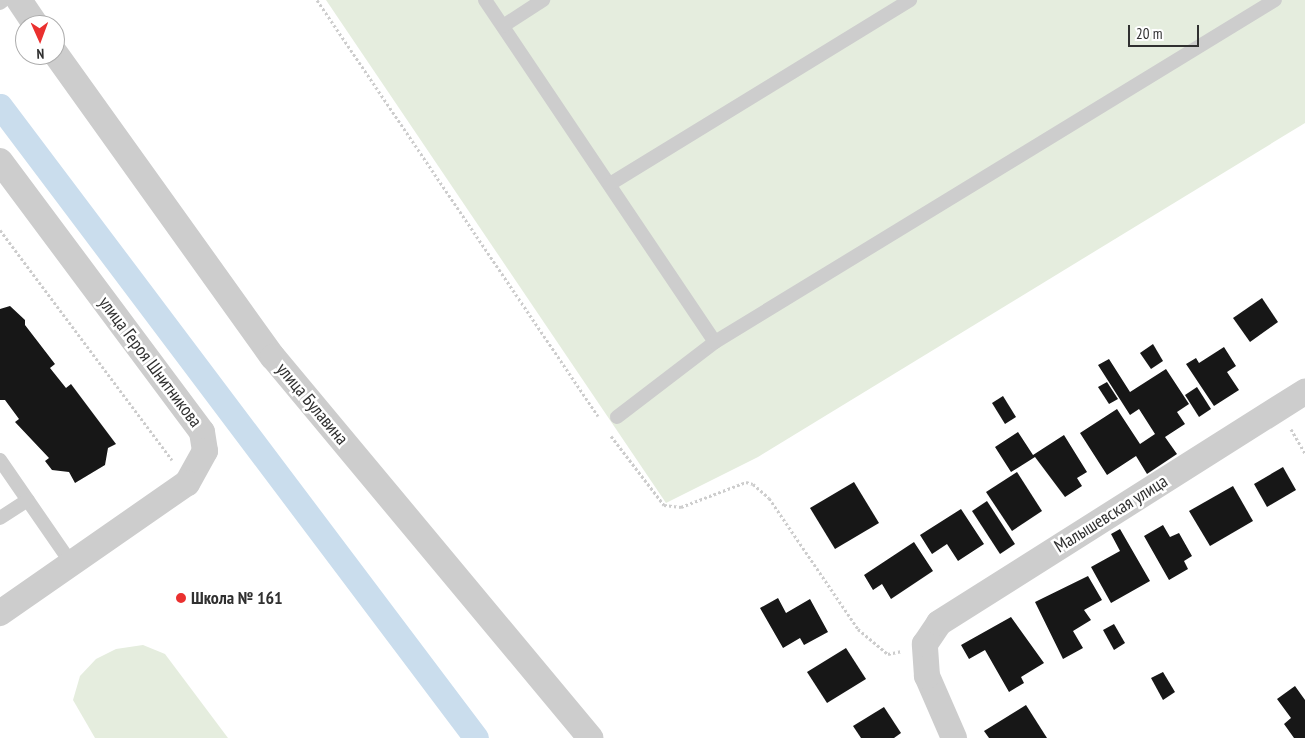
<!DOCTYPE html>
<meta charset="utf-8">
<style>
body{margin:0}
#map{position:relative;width:1305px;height:738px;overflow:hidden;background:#fff;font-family:"PT Sans Narrow",sans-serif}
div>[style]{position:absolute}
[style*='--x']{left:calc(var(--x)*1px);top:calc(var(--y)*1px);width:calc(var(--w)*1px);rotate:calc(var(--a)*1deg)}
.green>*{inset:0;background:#e5edde}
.canal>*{height:25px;margin:-12.5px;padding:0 12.5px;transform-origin:12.5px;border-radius:12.5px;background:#cadded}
.building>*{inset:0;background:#171717}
.path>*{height:3px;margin-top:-1.5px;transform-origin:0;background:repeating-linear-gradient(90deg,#cdcdcd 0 2.5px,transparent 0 5px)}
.lane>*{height:14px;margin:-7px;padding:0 7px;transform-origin:7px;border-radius:7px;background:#cdcdcd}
.street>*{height:26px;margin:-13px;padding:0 13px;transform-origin:13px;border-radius:13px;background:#cdcdcd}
.dots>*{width:14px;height:14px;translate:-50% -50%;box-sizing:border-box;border:2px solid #fff;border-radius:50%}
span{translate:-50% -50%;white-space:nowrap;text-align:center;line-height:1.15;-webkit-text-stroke:5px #fff;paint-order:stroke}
.street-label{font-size:18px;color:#303030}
.poi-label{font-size:18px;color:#303030;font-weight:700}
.left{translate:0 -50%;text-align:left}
.north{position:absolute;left:15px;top:15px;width:50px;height:50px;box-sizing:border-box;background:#fff;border:1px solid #acacac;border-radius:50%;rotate:178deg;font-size:14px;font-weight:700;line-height:20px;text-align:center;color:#303030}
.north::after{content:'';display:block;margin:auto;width:18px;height:22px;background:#ea302f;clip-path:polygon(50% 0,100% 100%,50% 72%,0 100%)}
.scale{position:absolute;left:1128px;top:25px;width:71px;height:22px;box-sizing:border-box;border:2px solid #303030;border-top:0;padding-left:6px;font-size:15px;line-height:18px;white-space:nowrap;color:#303030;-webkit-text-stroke:4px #fff;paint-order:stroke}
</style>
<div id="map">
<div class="green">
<div style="clip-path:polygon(326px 0,1305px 0,1305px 123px,758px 457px,666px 503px)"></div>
<div style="clip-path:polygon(143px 645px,165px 654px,228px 738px,95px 738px,73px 700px,80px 676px,96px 659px,116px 649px)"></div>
</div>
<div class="canal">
<div style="--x:0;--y:106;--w:791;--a:53.01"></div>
</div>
<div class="building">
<div style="clip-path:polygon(1262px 298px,1278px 322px,1250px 342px,1233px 318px)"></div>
<div style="clip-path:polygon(10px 306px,25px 320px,25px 325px,55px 364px,50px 368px,66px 388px,71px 384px,116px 444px,108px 448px,105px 465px,75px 483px,69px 472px,52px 470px,45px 461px,49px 458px,15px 422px,19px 419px,5px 400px,0 400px,0 309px)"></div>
<div style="clip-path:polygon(1153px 344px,1163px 361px,1151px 369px,1140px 353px)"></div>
<div style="clip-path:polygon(1224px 347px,1236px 366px,1227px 372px,1239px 390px,1214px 406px,1186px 364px,1196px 358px,1199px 363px)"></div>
<div style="clip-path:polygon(1109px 359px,1130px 392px,1166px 369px,1189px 404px,1177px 412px,1185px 424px,1165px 437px,1177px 454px,1147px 474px,1136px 456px,1107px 475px,1080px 433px,1117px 409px,1140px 444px,1155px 434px,1139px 409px,1130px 415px,1098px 365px)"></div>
<div style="clip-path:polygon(1107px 382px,1118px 399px,1109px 404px,1098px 387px)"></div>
<div style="clip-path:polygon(1197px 387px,1211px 409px,1199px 417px,1185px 395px)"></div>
<div style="clip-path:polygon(1003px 396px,1016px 417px,1005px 424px,992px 403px)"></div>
<div style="clip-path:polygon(1018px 432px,1033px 455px,1064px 435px,1087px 472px,1077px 478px,1082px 486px,1065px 497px,1035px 457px,1011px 472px,995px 447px)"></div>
<div style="clip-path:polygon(1283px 467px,1296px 490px,1267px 507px,1254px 484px)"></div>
<div style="clip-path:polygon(1017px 472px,1042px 511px,1012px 531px,986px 492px)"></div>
<div style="clip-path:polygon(854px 482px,879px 523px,835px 549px,810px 508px)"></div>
<div style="clip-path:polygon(1233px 486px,1253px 521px,1210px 546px,1189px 511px)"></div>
<div style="clip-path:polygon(987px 501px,1015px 544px,1000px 554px,972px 511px)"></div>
<div style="clip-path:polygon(961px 509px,984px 544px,958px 561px,947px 544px,932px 554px,920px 535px)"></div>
<div style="clip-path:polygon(1163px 525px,1170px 537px,1179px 533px,1192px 556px,1184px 561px,1188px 569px,1169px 580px,1144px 536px)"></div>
<div style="clip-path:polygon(1120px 529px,1150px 581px,1111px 603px,1091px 567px,1120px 551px,1111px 534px)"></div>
<div style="clip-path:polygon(914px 542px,933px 571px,891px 599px,882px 584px,873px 590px,864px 575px)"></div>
<div style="clip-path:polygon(1088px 576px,1102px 600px,1084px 610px,1091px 620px,1073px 631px,1083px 648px,1063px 659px,1035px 602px)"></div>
<div style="clip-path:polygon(778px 598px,786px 613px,810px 599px,828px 632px,804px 645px,800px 638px,783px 648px,760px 608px)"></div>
<div style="clip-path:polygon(1011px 617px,1044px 663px,1021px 677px,1024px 683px,1009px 692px,985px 650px,969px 659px,961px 645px)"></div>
<div style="clip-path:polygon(1114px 624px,1125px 643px,1114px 650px,1103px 630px)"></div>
<div style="clip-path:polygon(846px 648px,866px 679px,827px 703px,807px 672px)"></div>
<div style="clip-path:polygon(1163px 672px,1175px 692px,1163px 700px,1151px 678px)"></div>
<div style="clip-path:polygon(1295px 686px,1305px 700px,1305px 738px,1294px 738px,1284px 724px,1291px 718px,1277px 699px)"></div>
<div style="clip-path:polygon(1026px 705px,1047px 738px,989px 738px,984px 731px)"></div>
<div style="clip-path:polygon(884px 707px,901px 733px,894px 738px,861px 738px,853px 726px)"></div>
</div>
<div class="path">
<div style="--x:317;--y:0;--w:502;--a:55.96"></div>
<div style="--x:0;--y:230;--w:287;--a:53.2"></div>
<div style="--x:1291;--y:429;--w:28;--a:60"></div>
<div style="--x:611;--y:436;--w:87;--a:52.5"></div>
<div style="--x:664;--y:505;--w:17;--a:7"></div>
<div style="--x:681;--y:507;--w:70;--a:-21"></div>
<div style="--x:746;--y:482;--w:7;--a:16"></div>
<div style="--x:753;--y:484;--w:21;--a:41"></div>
<div style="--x:769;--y:498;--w:158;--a:55.8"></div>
<div style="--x:858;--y:629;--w:39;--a:40"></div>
<div style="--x:888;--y:654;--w:14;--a:-12"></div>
</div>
<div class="lane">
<div style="--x:485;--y:0;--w:412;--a:56.1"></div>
<div style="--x:0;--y:3;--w:5;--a:-37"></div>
<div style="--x:503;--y:26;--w:48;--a:-33"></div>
<div style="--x:610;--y:184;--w:352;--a:-31.5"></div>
<div style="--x:617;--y:417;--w:123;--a:-37.4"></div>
<div style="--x:715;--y:342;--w:656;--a:-31.41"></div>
<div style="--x:0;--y:460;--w:125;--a:55.4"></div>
<div style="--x:0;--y:518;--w:33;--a:-33"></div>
</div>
<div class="street">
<div style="--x:19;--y:0;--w:30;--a:56"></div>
<div style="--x:55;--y:53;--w:374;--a:54.4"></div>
<div style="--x:273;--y:357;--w:496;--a:50.2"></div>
<div style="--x:0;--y:161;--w:338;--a:53.3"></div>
<div style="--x:202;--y:432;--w:19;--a:81"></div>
<div style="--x:205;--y:451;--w:37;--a:119"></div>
<div style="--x:187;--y:483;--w:228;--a:145.2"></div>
<div style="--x:954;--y:738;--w:68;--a:-113.5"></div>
<div style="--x:927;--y:676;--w:32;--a:-94"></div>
<div style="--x:925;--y:644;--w:25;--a:-56"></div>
<div style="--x:939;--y:623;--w:433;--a:-32.3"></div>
</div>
<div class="dots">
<div style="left:181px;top:598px;background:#ea302f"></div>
</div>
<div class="street-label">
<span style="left:150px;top:362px;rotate:53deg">улица Героя Шнитникова</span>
<span style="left:312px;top:404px;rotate:50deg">улица Булавина</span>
<span style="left:1111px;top:514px;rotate:-32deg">Малышевская улица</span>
</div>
<div class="poi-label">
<span class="left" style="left:191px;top:598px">Школа № 161</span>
</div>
<div class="north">N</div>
<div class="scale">20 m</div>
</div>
